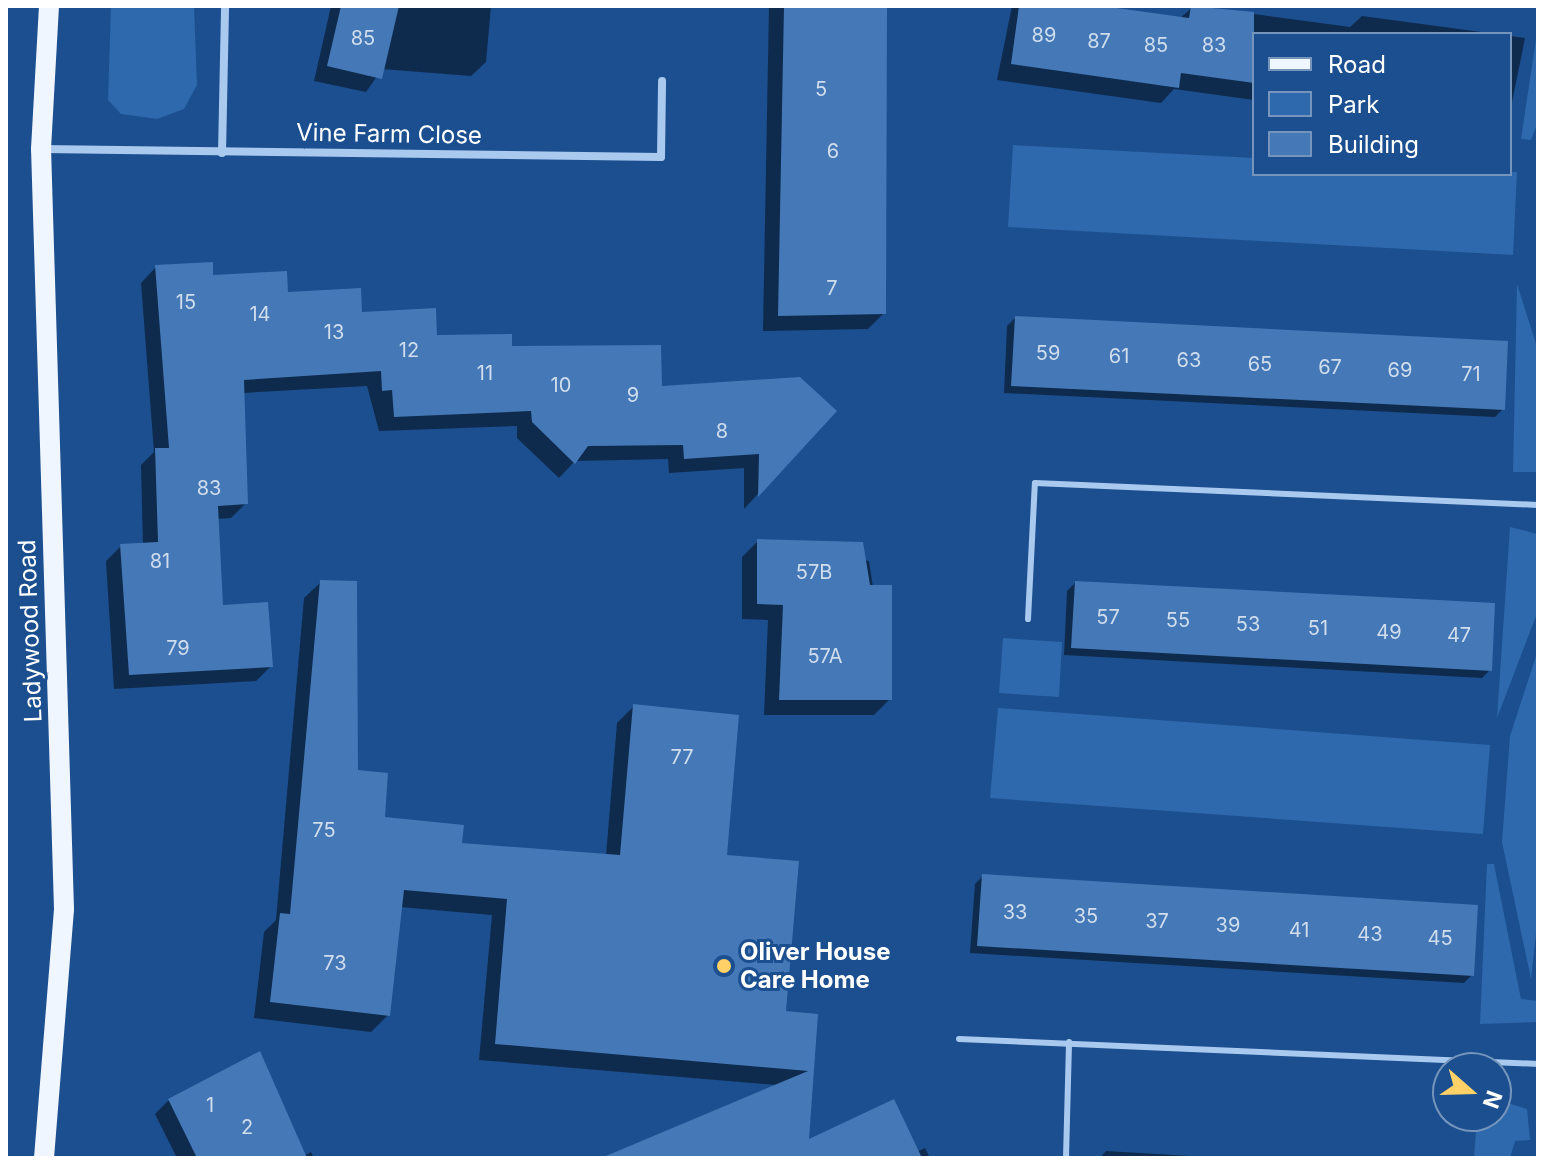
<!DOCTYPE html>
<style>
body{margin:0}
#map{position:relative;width:1544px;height:1164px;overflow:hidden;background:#1b4f8f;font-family:Inter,sans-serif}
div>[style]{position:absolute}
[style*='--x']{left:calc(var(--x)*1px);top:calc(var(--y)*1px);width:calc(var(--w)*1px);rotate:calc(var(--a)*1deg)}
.green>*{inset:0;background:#2e69ad}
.shadow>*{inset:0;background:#0007}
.building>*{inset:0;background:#4478b7}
.lane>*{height:6px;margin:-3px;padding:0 3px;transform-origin:3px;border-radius:3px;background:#a9c9ee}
.street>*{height:8px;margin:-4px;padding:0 4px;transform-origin:4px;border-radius:4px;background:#a9c9ee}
.primary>*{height:20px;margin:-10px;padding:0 10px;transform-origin:10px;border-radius:10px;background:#f0f6ff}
.dots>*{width:22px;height:22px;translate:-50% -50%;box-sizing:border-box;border:4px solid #1b4f8f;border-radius:50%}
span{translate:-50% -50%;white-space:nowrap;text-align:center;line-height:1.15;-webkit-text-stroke:6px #1b4f8f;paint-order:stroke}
.number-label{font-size:20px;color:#d0dded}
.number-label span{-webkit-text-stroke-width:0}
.street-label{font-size:24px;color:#fff}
.poi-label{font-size:24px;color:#fff;font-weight:700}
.left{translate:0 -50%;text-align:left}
.frame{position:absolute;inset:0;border:8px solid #fff;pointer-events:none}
.legend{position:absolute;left:1252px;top:32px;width:260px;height:144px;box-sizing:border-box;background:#1b4f8f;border:2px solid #7695bc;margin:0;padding:10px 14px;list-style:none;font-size:24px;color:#fff}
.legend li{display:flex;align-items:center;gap:16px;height:40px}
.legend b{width:40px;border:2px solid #7695bc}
.north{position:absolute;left:1432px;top:1052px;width:80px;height:80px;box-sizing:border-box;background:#1b4f8f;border:2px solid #7695bc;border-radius:50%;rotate:110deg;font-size:22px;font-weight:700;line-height:32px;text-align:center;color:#fff}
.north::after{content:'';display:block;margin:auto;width:28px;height:36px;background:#ffd166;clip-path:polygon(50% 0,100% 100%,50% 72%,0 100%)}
</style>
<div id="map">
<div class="green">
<div style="clip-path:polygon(111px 6px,194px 6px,197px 85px,184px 109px,157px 119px,121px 114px,108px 100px)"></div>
<div style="clip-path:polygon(1538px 26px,1538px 122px,1531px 140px,1521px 139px)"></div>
<div style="clip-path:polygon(1013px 145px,1254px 158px,1254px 174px,1517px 172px,1513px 255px,1008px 227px)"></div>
<div style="clip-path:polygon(1517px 284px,1538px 350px,1538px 472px,1513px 472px)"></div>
<div style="clip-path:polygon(1510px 527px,1538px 534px,1538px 611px,1497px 718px)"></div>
<div style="clip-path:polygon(1003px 638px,1062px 642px,1059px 697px,999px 693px)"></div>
<div style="clip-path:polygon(1538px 650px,1538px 915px,1531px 979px,1502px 842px,1510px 736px)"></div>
<div style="clip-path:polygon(998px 708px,1490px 745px,1483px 834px,990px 798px)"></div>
<div style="clip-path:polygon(1487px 864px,1494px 864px,1521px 999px,1538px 1001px,1537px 1022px,1480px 1024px)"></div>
<div style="clip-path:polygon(1496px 1099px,1527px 1109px,1530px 1140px,1515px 1141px,1510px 1158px,1474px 1158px,1477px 1116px,1496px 1116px)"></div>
</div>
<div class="shadow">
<div style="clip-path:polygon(331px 6px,491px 6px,486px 62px,471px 76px,382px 69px,366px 92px,314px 81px)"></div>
<div style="clip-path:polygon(769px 6px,886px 6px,884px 313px,868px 329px,763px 331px)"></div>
<div style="clip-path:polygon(1012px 6px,1088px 6px,1179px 19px,1194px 6px,1350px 27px,1362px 16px,1496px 34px,1254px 34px,1254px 100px,1174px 89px,1161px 103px,997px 80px)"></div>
<div style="clip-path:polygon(1510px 36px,1525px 38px,1510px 112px)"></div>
<div style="clip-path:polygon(156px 267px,660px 388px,834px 411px,744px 509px,744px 468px,669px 473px,668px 459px,575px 461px,559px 478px,517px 438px,517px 426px,379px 431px,367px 386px,242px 393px,246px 503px,231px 518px,216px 519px,221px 607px,271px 666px,256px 681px,114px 689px,106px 561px,121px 546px,143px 545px,141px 465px,154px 452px,141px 283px)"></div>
<div style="clip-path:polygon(1015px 318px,1503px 409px,1495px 417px,1004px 393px,1007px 326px)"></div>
<div style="clip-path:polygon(758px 541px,869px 561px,890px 699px,874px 715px,764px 715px,768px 620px,742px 619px,742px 557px)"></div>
<div style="clip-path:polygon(321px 582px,356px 772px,383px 818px,460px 845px,606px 856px,617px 723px,634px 706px,725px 857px,783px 1013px,816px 1015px,808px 1132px,772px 1158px,602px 1158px,776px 1085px,479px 1060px,492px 915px,400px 907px,388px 1015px,371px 1032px,254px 1018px,264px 932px,276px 920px,304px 598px)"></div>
<div style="clip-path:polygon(1075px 583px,1490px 670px,1482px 678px,1064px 655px,1067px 591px)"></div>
<div style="clip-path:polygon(983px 876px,1472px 975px,1464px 983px,970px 953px,975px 884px)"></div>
<div style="clip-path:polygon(169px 1100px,304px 1156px,311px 1152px,314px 1158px,177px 1158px,155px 1114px)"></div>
<div style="clip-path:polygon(925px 1148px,930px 1158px,828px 1158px,917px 1152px)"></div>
<div style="clip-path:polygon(1106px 1151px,1225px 1158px,1100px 1158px)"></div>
</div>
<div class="building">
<div style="clip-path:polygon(341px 6px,399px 6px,382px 79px,327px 66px)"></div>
<div style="clip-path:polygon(784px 6px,887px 6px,886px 314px,778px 316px)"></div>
<div style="clip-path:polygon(1019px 6px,1102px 6px,1189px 18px,1191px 6px,1254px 12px,1254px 83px,1181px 73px,1179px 88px,1011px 64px)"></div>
<div style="clip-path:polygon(213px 262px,213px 275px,287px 271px,288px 292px,361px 288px,362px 312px,436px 308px,437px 335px,512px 334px,512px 346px,661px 345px,662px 386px,800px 377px,837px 411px,758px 497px,759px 454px,684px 459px,683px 445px,588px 446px,575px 464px,532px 422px,531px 411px,394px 417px,392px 390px,382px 391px,381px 371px,244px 380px,248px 504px,218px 506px,223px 605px,268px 602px,273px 667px,129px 675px,120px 544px,158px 542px,155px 448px,169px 448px,155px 265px)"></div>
<div style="clip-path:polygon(1015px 316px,1508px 341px,1505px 410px,1011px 386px)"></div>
<div style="clip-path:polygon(757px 539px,863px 542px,870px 585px,892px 585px,892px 700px,779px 700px,783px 605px,757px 604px)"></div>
<div style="clip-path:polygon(320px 580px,357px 581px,358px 770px,388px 773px,385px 817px,464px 825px,462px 843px,620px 855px,633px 704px,739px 715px,727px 855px,799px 861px,786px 1011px,818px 1014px,809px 1139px,894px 1099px,922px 1158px,601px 1158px,808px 1071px,495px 1044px,507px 899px,404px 890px,390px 1016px,270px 1002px,280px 913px,290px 914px)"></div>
<div style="clip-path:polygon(1075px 581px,1495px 603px,1492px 671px,1071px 648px)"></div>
<div style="clip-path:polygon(982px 874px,1478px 905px,1474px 976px,977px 946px)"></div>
<div style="clip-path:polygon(260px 1051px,307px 1158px,197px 1158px,168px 1099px)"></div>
</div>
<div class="lane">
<div style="--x:1028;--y:619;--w:136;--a:-87.1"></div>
<div style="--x:1035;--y:483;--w:503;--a:2.5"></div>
<div style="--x:959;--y:1039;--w:580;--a:2.47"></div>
<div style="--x:1066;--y:1158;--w:116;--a:-88.5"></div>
</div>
<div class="street">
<div style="--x:42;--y:149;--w:619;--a:0.74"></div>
<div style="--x:661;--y:157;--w:76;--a:-89.2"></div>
<div style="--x:222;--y:153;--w:147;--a:-88.8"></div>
</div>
<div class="primary">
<div style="--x:44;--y:1158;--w:250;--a:-85.4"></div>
<div style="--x:64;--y:909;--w:760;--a:-91.73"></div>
<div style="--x:41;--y:149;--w:143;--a:-86.8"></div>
</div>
<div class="dots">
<div style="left:724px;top:966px;background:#ffd166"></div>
</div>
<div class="number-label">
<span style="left:1044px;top:35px">89</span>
<span style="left:363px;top:38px">85</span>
<span style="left:1099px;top:41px">87</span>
<span style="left:1156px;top:45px">85</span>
<span style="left:1214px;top:45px">83</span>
<span style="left:821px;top:89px">5</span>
<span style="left:833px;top:151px">6</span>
<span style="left:832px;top:288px">7</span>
<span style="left:186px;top:302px">15</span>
<span style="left:260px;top:314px">14</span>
<span style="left:334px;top:332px">13</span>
<span style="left:409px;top:350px">12</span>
<span style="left:1048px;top:353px">59</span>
<span style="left:1119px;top:356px">61</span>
<span style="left:1189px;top:360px">63</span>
<span style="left:1260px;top:364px">65</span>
<span style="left:1330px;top:367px">67</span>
<span style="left:1400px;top:370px">69</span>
<span style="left:485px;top:373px">11</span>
<span style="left:1471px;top:374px">71</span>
<span style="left:561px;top:385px">10</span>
<span style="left:633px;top:395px">9</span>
<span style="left:722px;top:431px">8</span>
<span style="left:209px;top:488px">83</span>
<span style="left:160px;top:561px">81</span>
<span style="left:814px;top:572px">57B</span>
<span style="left:1108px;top:617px">57</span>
<span style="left:1178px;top:620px">55</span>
<span style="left:1248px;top:624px">53</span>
<span style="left:1318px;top:628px">51</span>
<span style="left:1389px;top:632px">49</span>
<span style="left:1459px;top:635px">47</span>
<span style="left:178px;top:648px">79</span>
<span style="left:825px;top:656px">57A</span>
<span style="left:682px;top:757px">77</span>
<span style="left:324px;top:830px">75</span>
<span style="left:1015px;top:912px">33</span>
<span style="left:1086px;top:916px">35</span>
<span style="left:1157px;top:921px">37</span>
<span style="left:1228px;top:925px">39</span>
<span style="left:1299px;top:930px">41</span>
<span style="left:1370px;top:934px">43</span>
<span style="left:1440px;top:938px">45</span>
<span style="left:335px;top:963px">73</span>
<span style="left:210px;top:1105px">1</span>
<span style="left:247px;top:1127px">2</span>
</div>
<div class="street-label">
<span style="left:389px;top:134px;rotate:1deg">Vine Farm Close</span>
<span style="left:30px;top:631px;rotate:-92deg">Ladywood Road</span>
</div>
<div class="poi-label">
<span class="left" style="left:740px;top:966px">Oliver House<br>Care Home</span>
</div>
<div class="frame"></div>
<ul class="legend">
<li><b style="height:10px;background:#f0f6ff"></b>Road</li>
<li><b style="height:22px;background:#2e69ad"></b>Park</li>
<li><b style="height:22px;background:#4478b7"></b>Building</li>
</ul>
<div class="north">N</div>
</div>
